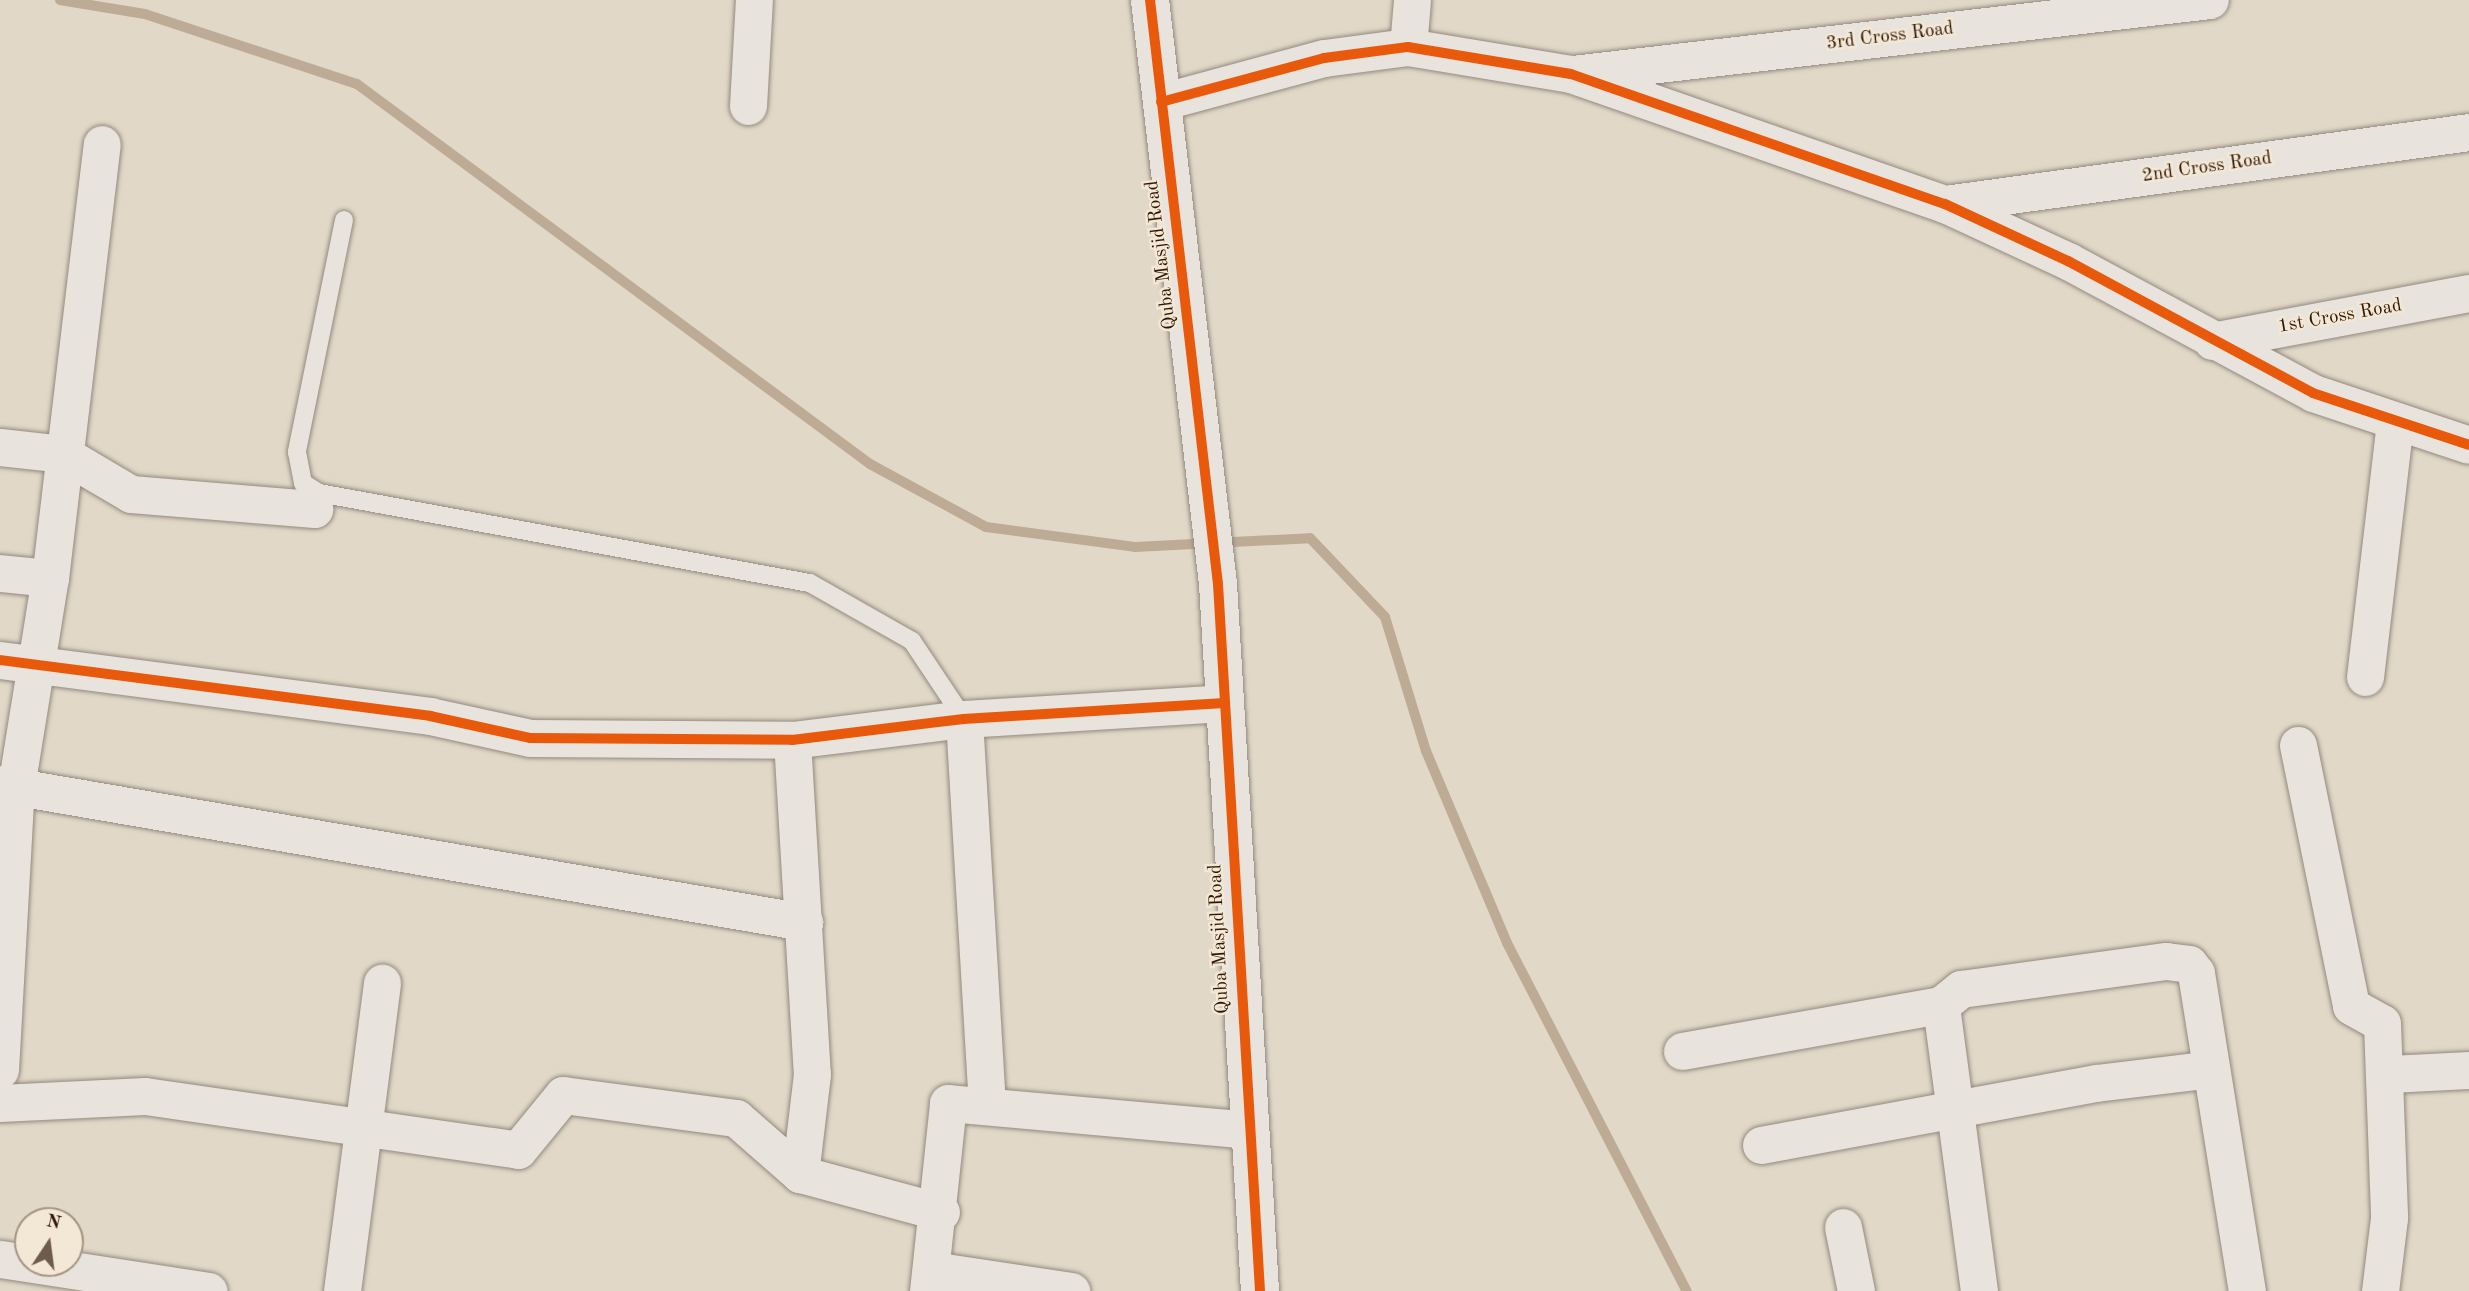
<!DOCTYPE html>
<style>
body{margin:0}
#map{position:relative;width:2469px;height:1291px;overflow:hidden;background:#e2d8c8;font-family:"Old Standard TT",serif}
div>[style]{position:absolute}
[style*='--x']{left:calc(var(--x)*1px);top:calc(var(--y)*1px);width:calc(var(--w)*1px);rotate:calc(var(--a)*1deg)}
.stream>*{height:10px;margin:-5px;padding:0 5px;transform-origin:5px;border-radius:5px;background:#bdab95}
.roads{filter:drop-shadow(0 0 2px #92897e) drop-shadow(0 0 2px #92897e)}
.service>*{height:18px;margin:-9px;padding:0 9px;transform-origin:9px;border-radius:9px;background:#e8e3dc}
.minor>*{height:37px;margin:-18.5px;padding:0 18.5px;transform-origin:18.5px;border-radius:18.5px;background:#e8e3dc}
.tertiary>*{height:38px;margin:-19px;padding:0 19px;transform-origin:19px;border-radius:19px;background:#e8e3dc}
.cycleway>*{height:10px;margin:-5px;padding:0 5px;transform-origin:5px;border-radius:5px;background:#e8590c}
span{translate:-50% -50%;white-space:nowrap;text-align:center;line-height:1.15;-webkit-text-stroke:5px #f3e8d5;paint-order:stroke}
.street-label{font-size:19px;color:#301704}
.north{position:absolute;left:14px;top:1207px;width:70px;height:70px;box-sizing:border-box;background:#f3e8d5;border:2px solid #a59481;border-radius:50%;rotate:13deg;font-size:19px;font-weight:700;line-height:28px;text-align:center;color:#301704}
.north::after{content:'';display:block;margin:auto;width:24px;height:32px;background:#6e5b49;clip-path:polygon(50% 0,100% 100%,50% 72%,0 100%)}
</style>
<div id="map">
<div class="stream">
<div style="--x:60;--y:0;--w:86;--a:9.4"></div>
<div style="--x:145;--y:14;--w:223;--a:18.3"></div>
<div style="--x:357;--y:84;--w:638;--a:36.53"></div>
<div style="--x:870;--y:464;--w:132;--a:28.5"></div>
<div style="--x:986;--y:527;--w:150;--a:7.6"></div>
<div style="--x:1135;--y:547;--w:175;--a:-2.9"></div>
<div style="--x:1310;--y:538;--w:109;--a:46.5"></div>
<div style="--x:1385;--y:617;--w:140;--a:73"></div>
<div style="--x:1426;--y:751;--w:208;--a:67.1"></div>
<div style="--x:1507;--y:943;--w:392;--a:62.7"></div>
</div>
<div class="roads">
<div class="service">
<div style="--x:344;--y:220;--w:237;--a:101.5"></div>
<div style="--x:297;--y:452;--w:32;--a:79"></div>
<div style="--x:303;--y:483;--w:19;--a:32"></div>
<div style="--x:319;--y:493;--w:499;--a:10.4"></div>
<div style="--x:810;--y:583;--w:117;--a:29.6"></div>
<div style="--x:912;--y:641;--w:94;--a:56.3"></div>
</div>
<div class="minor">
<div style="--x:1408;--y:47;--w:47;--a:-85.1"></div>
<div style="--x:1581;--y:73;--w:633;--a:-6.62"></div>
<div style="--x:1161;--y:102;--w:169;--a:-15.1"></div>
<div style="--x:1324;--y:58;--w:85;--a:-7.5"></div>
<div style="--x:1408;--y:47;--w:165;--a:9.4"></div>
<div style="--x:1571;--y:74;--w:396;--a:19.2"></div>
<div style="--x:1945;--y:204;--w:136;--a:24.9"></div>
<div style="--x:2068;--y:261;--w:278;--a:28.3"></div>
<div style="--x:2313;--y:393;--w:164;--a:18.4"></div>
<div style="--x:748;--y:106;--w:106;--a:-86.8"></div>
<div style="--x:1945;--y:204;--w:529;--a:-7.82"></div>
<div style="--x:2212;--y:341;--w:261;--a:-10.6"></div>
<div style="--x:0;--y:447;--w:63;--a:6.3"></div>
<div style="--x:63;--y:454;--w:79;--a:30.5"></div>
<div style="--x:131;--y:494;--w:184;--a:4.7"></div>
<div style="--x:0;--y:573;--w:50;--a:5.7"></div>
<div style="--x:0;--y:660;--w:434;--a:7.4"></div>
<div style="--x:430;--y:716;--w:102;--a:12.4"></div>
<div style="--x:530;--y:738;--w:262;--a:0.4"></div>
<div style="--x:792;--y:740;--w:173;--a:-7"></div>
<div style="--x:964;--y:719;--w:260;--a:-3.5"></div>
<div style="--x:2365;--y:677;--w:256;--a:-83.3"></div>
<div style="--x:964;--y:719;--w:384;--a:86.6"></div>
<div style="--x:792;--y:740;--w:335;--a:86.6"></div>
<div style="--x:812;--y:1074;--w:101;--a:96.8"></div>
<div style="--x:2298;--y:745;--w:266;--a:78.5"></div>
<div style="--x:2351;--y:1006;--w:35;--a:29"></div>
<div style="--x:2382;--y:1023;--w:195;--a:87.9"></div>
<div style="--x:2389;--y:1218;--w:74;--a:97"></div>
<div style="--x:0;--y:784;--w:816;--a:9.74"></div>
<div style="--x:1682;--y:1051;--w:263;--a:-10.1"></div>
<div style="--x:0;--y:1070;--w:283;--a:-86.8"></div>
<div style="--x:16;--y:787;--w:212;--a:-80.8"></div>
<div style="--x:50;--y:578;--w:437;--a:-83.2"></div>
<div style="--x:2388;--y:1074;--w:81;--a:-2.8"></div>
<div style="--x:0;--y:1103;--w:145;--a:-2.8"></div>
<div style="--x:145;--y:1096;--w:377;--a:8.2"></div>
<div style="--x:518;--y:1150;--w:71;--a:-50.7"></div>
<div style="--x:563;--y:1095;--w:175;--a:7.6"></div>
<div style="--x:736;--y:1118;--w:85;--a:41.2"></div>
<div style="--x:800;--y:1174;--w:146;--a:15.1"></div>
<div style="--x:1761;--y:1145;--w:341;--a:-10.5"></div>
<div style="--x:2096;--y:1083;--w:116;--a:-6.9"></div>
<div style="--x:1843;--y:1227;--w:65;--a:78.5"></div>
<div style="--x:0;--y:1259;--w:211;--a:8.7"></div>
<div style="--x:932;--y:1270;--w:141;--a:8.6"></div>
<div style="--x:342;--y:1291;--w:311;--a:-82.6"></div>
<div style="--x:928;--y:1291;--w:189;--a:-83.9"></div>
<div style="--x:948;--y:1103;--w:302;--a:5.1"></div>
<div style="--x:1979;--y:1291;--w:289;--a:-97.6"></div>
<div style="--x:1941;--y:1005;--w:26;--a:-39"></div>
<div style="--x:1961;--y:989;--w:207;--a:-7.8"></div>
<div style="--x:2166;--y:961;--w:23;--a:7"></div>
<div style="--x:2189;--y:964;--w:11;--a:52"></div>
<div style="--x:2196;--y:973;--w:322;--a:80.9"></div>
</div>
<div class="tertiary">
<div style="--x:1150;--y:0;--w:588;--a:83.36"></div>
<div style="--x:1218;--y:584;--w:708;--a:86.6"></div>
</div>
</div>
<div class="cycleway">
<div style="--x:1150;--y:0;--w:588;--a:83.36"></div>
<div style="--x:1218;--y:584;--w:708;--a:86.6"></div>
<div style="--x:1161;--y:102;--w:169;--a:-15.1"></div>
<div style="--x:1324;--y:58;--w:85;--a:-7.5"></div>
<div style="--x:1408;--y:47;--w:165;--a:9.4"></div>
<div style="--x:1571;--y:74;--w:396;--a:19.2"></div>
<div style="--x:1945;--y:204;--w:136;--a:24.9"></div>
<div style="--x:2068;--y:261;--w:278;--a:28.3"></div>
<div style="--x:2313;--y:393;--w:164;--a:18.4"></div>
<div style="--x:0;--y:660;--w:434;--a:7.4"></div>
<div style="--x:430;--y:716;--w:102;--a:12.4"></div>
<div style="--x:530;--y:738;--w:262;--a:0.4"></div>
<div style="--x:792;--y:740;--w:173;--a:-7"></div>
<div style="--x:964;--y:719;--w:260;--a:-3.5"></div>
</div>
<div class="street-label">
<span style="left:1890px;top:37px;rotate:-7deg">3rd Cross Road</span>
<span style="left:2207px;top:168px;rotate:-8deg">2nd Cross Road</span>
<span style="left:1162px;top:255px;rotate:-97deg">Quba Masjid Road</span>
<span style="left:2340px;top:317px;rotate:-10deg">1st Cross Road</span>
<span style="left:1220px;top:939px;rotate:-93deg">Quba Masjid Road</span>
</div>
<div class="north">N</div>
</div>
